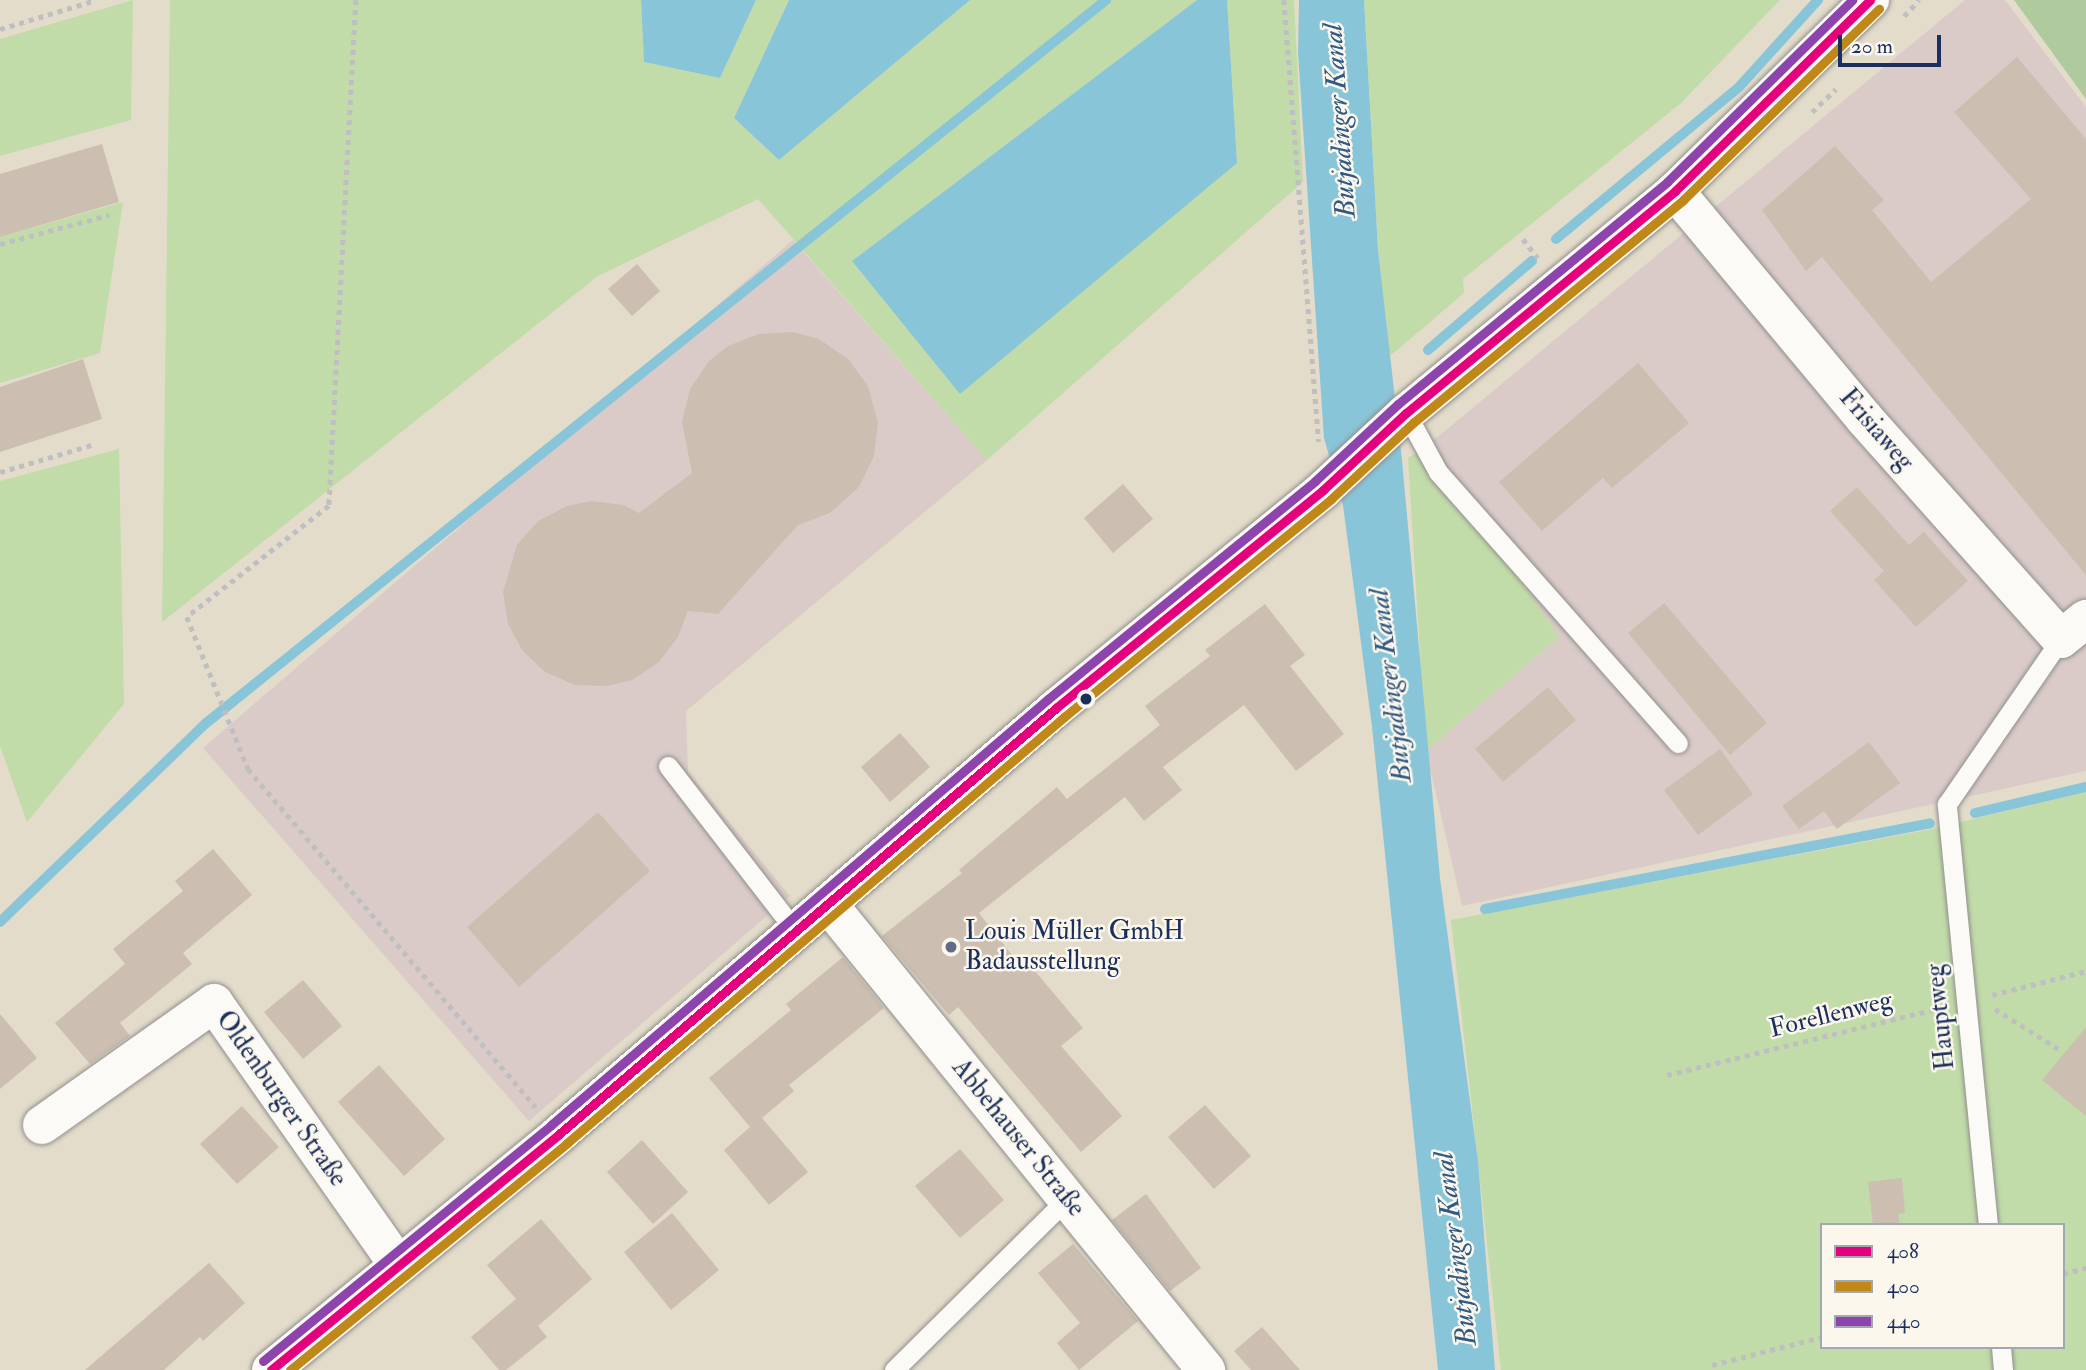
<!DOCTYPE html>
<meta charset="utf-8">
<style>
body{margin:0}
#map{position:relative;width:2086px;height:1370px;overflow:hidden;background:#e4dcca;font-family:"IM FELL Double Pica",serif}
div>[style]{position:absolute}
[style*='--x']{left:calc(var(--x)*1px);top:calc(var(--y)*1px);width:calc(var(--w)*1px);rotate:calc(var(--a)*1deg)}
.industrial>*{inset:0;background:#dacbc8}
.green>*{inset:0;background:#c1dca8}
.forest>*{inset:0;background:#afca9d}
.water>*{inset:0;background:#89c5d9}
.stream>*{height:10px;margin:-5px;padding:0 5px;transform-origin:5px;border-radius:5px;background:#89c5d9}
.building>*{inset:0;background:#ccbeb1}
.path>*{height:4.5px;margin-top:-2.25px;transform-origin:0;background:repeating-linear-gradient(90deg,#bfbfc1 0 5px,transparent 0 10px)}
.roads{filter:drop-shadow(0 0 2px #908f8e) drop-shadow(0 0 2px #908f8e)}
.service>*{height:19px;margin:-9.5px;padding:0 9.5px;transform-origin:9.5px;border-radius:9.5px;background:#fbfaf7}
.minor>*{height:38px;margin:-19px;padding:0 19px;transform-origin:19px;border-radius:19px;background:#fbfaf7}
.tertiary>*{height:38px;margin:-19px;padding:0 19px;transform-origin:19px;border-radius:19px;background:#fbfaf7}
.bus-1>*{height:9px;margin:-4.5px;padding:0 4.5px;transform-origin:4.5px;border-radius:4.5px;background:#e5007d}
.bus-2>*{height:9px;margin:-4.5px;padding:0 4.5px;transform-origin:4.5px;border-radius:4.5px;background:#c08818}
.bus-3>*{height:9px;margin:-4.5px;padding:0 4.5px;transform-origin:4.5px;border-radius:4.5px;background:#8e44ad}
.dots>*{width:19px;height:19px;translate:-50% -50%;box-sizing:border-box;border:4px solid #fbf7ec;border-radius:50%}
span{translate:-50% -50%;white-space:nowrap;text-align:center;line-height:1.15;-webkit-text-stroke:5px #fbf7ec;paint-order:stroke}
.street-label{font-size:26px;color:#1b2f5e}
.poi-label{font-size:26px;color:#1b2f5e}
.left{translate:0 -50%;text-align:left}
.water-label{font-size:28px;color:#305985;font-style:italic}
.legend{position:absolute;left:1820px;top:1223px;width:245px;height:126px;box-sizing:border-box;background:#fbf7ec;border:2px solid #a1a7b3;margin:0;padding:9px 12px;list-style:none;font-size:21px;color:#1b2f5e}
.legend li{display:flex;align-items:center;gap:14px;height:35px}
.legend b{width:35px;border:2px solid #a1a7b3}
.scale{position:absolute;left:1838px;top:35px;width:103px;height:32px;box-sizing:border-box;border:4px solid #1b2f5e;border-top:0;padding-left:9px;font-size:21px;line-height:24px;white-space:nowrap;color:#1b2f5e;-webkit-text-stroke:5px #fbf7ec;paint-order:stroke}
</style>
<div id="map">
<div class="industrial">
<div style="clip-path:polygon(1965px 0,2005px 0,2086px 107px,2086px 771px,1462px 906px,1426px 751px,1559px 637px,1429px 444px)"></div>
<div style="clip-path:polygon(793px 240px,987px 460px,686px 711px,688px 772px,790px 896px,529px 1121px,203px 748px)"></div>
</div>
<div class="green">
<div style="clip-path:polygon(133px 0,131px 120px,0 156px,0 39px)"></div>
<div style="clip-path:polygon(170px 0,641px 0,644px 62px,720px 78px,756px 0,789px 0,734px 118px,779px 160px,970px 0,1197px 0,852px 261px,1237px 163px,1227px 0,1294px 0,1303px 182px,987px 460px,758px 199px,598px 276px,162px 622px)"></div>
<div style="clip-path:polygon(1364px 0,1780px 0,1681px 103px,1463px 279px,1464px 293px,1389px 357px,1378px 250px)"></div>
<div style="clip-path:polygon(123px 202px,100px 353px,0 383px,0 237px)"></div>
<div style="clip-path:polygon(1429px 444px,1559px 637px,1426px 751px,1408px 458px)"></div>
<div style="clip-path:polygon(119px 449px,124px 704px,27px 822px,0 746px,0 481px)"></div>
<div style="clip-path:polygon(evenodd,2086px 792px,2086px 1370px,1501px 1370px,1451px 920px,1932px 829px,2086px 792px,1822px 1225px,2063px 1225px,2063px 1347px,1822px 1347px,1822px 1225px)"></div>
</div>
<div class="forest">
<div style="clip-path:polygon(2014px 0,2086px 0,2086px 99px)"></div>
</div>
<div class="water">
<div style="clip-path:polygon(641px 0,756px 0,720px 78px,644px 62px)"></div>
<div style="clip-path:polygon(789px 0,970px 0,779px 160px,734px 118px)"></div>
<div style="clip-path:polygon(1197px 0,1227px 0,1237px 163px,960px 394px,852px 261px)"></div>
<div style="clip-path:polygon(1299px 0,1364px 0,1378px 250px,1402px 460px,1440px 878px,1478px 1161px,1495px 1370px,1438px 1370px,1372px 727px,1343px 505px,1324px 438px,1298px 53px)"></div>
</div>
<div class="stream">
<div style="--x:1556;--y:239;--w:238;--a:-39.7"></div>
<div style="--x:1739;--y:87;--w:118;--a:-47.8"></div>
<div style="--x:1428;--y:350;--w:137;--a:-40.6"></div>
<div style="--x:1975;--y:813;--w:114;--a:-13.2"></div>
<div style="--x:1485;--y:909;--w:453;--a:-10.9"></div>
<div style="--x:0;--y:922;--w:285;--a:-44"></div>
<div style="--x:205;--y:724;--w:1156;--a:-38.78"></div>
</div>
<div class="building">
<div style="clip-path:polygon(2017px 57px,2086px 139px,2086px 575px,1822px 257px,1806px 271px,1762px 210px,1835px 146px,1884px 200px,1872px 210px,1931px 282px,2031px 199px,1954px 112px)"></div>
<div style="clip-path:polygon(102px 144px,119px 202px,0 237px,0 174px)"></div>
<div style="clip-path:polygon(637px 264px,660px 291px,632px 316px,608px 289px)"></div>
<div style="clip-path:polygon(793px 332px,819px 339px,848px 359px,868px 386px,878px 423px,874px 456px,859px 487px,830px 513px,798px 525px,718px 614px,688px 611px,678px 637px,659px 662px,632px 680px,607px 686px,575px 685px,545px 672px,522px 650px,508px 624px,503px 592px,517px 545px,538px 521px,567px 506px,591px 501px,623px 505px,639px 513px,692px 473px,682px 422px,690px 389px,709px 361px,728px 346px,759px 334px)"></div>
<div style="clip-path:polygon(83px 359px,102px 419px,0 452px,0 387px)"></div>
<div style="clip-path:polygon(1638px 363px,1689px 423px,1612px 488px,1603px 478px,1542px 531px,1499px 482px)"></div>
<div style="clip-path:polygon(1123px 484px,1153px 519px,1113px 553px,1084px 518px)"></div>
<div style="clip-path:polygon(1857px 487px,1909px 545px,1924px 532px,1968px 581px,1916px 627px,1874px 580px,1884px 571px,1830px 511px)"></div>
<div style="clip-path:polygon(1664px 603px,1767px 723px,1730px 755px,1628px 633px)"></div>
<div style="clip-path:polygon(1265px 604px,1305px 655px,1290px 666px,1344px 734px,1296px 771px,1244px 705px,1163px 767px,1182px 790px,1144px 821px,1125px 797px,979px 913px,1023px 969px,1029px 964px,1083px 1028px,1061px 1046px,1122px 1116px,1081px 1152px,958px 1007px,949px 1015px,882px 936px,962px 873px,959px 870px,1057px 787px,1067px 799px,1160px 725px,1145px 706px,1210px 656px,1205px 650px)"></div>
<div style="clip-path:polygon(1548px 687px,1576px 720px,1503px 782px,1475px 749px)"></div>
<div style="clip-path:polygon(900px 733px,930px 767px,890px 802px,861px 767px)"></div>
<div style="clip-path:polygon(1869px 742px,1900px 783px,1837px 829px,1824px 811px,1799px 829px,1782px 806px)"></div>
<div style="clip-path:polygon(1720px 749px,1753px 794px,1698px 835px,1664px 790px)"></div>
<div style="clip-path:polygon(598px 812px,650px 871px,519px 987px,467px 927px)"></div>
<div style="clip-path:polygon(213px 849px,252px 895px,183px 953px,192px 964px,120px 1023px,130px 1036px,90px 1064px,55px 1023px,125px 964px,113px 949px,183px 891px,175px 881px)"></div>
<div style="clip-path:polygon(843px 957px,884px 1008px,789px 1085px,794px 1091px,762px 1118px,808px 1172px,769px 1205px,724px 1150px,750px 1127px,709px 1078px,791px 1010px,786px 1004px)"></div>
<div style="clip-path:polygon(303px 980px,342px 1026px,303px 1059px,264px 1012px)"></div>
<div style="clip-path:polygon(0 1014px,37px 1058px,0 1089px)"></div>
<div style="clip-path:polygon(2086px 1027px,2086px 1116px,2042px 1080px)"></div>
<div style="clip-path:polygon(379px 1065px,445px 1139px,404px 1176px,338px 1102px)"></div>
<div style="clip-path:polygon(1205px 1105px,1251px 1156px,1214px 1189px,1168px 1137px)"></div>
<div style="clip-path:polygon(242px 1106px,279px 1147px,237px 1184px,200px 1144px)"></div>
<div style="clip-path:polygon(642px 1140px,688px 1192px,653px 1224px,607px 1172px)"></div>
<div style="clip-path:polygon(960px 1149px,1004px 1200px,960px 1238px,915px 1186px)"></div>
<div style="clip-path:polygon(1902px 1178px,1905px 1213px,1898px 1214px,1900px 1225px,1873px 1225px,1868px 1182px)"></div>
<div style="clip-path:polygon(1146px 1194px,1201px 1268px,1170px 1291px,1112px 1220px)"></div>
<div style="clip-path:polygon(672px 1213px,719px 1270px,671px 1310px,624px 1252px)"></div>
<div style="clip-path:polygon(541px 1219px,592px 1279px,538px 1326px,547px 1337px,506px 1370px,499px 1370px,471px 1337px,516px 1299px,487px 1265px)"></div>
<div style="clip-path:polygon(1073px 1244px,1138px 1321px,1079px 1370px,1057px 1343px,1080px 1323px,1038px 1273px)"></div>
<div style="clip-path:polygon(209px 1263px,245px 1303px,203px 1341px,200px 1337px,164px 1370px,85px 1370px)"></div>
<div style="clip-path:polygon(1262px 1327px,1300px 1370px,1251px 1370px,1234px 1351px)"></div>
</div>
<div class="path">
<div style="--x:356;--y:0;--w:507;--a:93.05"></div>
<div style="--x:329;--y:506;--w:180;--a:142"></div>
<div style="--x:187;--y:617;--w:164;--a:68.1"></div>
<div style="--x:248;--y:769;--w:444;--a:49.6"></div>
<div style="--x:1284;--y:0;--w:443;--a:85.5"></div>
<div style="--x:1904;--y:16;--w:22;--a:-47"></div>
<div style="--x:0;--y:29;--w:100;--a:-16.8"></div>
<div style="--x:1812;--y:112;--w:33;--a:-44"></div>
<div style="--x:1523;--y:239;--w:24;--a:52"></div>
<div style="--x:0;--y:244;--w:113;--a:-14.9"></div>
<div style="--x:0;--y:472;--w:96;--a:-16.4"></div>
<div style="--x:1992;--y:995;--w:97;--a:-14.3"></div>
<div style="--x:1995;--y:1009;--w:77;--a:32.2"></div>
<div style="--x:1667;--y:1075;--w:280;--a:-13.8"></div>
<div style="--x:2063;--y:1274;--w:24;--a:-15"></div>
<div style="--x:1712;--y:1365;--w:114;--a:-14.3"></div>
</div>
<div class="roads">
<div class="service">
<div style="--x:1406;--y:413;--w:67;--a:61.5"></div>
<div style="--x:1438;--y:472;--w:362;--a:48.5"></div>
<div style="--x:668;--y:766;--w:211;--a:52.3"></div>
<div style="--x:1988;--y:1225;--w:423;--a:-95.6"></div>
<div style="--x:1947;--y:804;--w:201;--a:-55.4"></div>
<div style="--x:2001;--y:1347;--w:23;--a:85"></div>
<div style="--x:894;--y:1370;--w:243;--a:-44.7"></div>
</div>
<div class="minor">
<div style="--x:1675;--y:191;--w:295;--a:50.2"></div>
<div style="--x:1864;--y:418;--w:296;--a:48.3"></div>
<div style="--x:2061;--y:639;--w:32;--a:-39"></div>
<div style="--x:829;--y:905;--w:599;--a:50.97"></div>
<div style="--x:42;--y:1125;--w:211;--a:-35.3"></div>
<div style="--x:214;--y:1003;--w:318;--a:54.9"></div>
</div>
<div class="tertiary">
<div style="--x:271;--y:1370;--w:372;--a:-39.3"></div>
<div style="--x:559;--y:1134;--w:655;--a:-40.6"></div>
<div style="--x:1056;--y:708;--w:345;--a:-39.2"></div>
<div style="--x:1323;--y:490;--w:113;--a:-42.9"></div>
<div style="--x:1406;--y:413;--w:349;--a:-39.5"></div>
<div style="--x:1675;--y:191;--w:273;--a:-44.4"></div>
</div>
</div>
<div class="bus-1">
<div style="--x:271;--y:1370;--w:372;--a:-39.3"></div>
<div style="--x:559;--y:1134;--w:655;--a:-40.6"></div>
<div style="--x:1056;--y:708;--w:345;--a:-39.2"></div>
<div style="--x:1323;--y:490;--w:113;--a:-42.9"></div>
<div style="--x:1406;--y:413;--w:349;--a:-39.5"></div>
<div style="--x:1675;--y:191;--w:273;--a:-44.4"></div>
</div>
<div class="bus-2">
<div style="--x:290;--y:1370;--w:358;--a:-39.3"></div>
<div style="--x:567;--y:1143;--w:655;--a:-40.6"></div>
<div style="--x:1064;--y:717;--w:345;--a:-39.2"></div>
<div style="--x:1331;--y:499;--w:113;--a:-42.9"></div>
<div style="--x:1414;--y:422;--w:349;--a:-39.5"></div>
<div style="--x:1683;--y:200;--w:274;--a:-44.3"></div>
</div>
<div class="bus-3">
<div style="--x:263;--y:1361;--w:372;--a:-39.3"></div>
<div style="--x:551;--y:1125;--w:655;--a:-40.6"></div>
<div style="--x:1048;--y:699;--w:345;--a:-39.2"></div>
<div style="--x:1315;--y:481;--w:113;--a:-42.9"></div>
<div style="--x:1398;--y:404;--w:349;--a:-39.5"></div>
<div style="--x:1667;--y:182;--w:260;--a:-44.5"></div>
</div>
<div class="dots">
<div style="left:1086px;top:699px;background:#1b2f5e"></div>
<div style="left:951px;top:947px;background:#616c84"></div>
</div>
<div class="street-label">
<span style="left:1876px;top:430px;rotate:49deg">Frisiaweg</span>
<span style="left:1831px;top:1015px;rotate:-14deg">Forellenweg</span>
<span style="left:1941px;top:1017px;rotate:-96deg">Hauptweg</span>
<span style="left:281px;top:1099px;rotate:55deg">Oldenburger Straße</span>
<span style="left:1018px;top:1138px;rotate:51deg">Abbehauser Straße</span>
</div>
<div class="poi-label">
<span class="left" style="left:965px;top:947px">Louis Müller GmbH<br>Badausstellung</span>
</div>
<div class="water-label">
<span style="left:1340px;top:121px;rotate:-94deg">Butjadinger Kanal</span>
<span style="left:1391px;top:686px;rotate:-97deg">Butjadinger Kanal</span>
<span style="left:1456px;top:1249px;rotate:-97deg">Butjadinger Kanal</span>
</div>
<ul class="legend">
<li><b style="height:9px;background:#e5007d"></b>408</li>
<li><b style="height:9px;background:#c08818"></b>400</li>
<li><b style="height:9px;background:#8e44ad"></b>440</li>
</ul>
<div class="scale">20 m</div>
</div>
